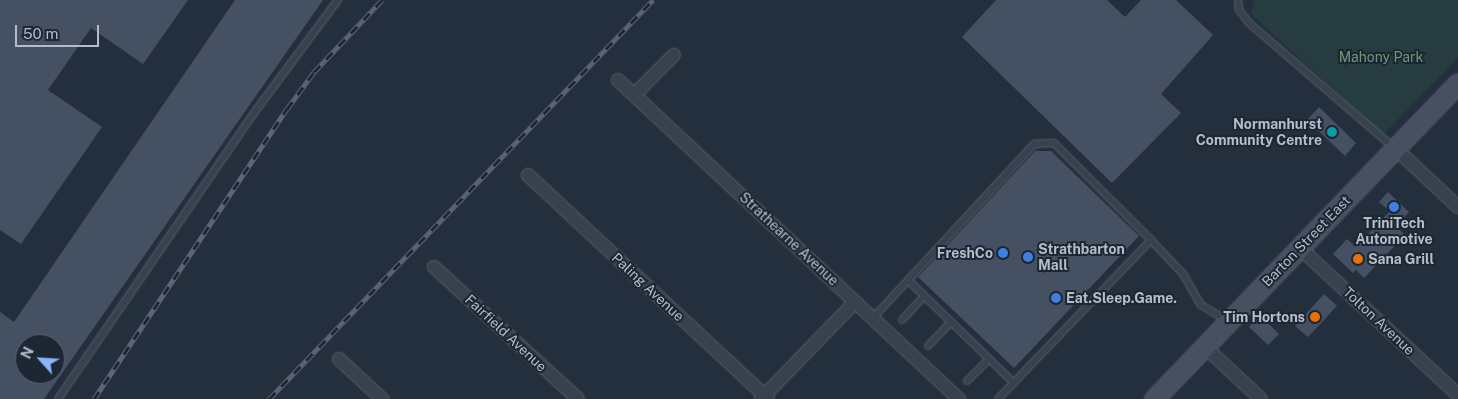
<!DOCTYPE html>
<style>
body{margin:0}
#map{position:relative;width:1458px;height:399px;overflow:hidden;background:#242f3e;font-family:"Public Sans",sans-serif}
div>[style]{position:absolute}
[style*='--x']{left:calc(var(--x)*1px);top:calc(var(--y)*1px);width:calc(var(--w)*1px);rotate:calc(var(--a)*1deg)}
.green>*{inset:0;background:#263c3f}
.building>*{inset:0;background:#455162}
.roads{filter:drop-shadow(0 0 1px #565f6c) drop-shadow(0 0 1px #565f6c)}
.service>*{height:6px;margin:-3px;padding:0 3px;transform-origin:3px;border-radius:3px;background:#38414e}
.minor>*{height:12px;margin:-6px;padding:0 6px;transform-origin:6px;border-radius:6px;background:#38414e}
.secondary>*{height:19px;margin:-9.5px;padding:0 9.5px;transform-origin:9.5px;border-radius:9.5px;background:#465061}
.rail>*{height:5px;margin-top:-2.5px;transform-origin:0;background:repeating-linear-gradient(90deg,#1d2633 0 9px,#5a6575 0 18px);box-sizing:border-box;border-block:1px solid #5a6575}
.dots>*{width:14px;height:14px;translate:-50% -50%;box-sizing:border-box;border:2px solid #1d2633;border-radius:50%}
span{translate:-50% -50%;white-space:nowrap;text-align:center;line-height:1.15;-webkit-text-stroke:4px #1d2633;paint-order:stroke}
.park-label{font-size:14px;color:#6b9a76}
.poi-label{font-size:14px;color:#b4bcc9;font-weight:700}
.right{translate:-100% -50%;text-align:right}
.left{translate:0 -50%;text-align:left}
.street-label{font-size:14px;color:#b4bcc9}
.north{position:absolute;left:15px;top:334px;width:50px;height:50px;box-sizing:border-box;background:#1d2633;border:1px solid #59626f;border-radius:50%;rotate:296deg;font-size:14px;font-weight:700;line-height:20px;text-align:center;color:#b4bcc9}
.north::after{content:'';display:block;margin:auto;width:18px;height:22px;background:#8ab4f8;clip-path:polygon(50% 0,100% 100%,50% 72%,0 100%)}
.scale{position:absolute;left:15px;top:25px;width:84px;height:22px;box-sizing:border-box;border:2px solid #b4bcc9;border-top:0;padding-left:6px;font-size:15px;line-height:18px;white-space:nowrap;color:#b4bcc9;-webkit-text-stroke:4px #1d2633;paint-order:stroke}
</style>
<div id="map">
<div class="green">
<div style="clip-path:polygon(1254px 0,1458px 0,1458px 58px,1383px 135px,1251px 14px)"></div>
</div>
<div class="building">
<div style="clip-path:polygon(0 0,188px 0,143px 64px,91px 28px,48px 90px,102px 127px,21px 244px,0 230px)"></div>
<div style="clip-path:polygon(evenodd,235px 0,323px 0,44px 399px,0 399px,0 312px,14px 322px,235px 0,25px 344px,55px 344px,55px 374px,25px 374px,25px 344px)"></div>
<div style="clip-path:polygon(996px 0,1107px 0,1125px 17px,1141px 0,1176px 0,1213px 35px,1161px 94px,1181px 113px,1112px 183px,962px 37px)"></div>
<div style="clip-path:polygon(1319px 107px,1356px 143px,1345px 156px,1307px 120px)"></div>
<div style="clip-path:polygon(1035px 151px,1051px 151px,1139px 236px,1014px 368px,918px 277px)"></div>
<div style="clip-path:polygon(1388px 192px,1409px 212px,1396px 226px,1405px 235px,1364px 278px,1356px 270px,1353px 273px,1333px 254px,1347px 239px,1356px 247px,1390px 211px,1379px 202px)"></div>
<div style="clip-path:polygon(1324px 294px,1337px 306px,1308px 337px,1295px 326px)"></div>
<div style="clip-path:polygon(1260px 315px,1279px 334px,1268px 345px,1249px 327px)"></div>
</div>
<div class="roads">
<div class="service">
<div style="--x:1238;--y:0;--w:10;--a:84"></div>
<div style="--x:1239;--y:10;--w:16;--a:52"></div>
<div style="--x:1249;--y:23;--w:190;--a:40.7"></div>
<div style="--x:908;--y:280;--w:148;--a:44.2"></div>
<div style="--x:873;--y:318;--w:237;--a:-47.2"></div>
<div style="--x:1034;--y:144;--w:20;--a:-3"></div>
<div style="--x:1054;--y:143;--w:137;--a:45"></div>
<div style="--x:902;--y:320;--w:33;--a:-47"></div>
<div style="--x:928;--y:346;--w:33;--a:-46"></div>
<div style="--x:967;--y:381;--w:31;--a:-45"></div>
<div style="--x:58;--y:399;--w:347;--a:-55.6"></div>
<div style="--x:254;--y:113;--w:141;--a:-53.4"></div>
<div style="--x:998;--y:399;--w:221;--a:-46.1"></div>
<div style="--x:1151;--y:240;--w:47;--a:46.7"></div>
<div style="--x:1183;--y:274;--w:36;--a:60"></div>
<div style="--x:1201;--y:305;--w:29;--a:31"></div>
</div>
<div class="minor">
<div style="--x:618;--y:80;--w:467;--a:43.1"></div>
<div style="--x:635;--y:94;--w:55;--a:-45"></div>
<div style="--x:1395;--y:148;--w:86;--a:43.1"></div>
<div style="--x:528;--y:175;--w:328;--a:43"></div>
<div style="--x:1300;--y:248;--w:216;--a:42.9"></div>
<div style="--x:434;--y:267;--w:195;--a:42.5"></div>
<div style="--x:1205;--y:347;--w:76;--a:42.9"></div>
<div style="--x:339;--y:359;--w:59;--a:42.9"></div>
<div style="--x:761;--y:399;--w:135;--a:-45.9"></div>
</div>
<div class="secondary">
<div style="--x:1154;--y:399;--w:438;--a:-46.1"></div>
</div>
</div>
<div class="rail">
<div style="--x:94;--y:399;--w:348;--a:-56.4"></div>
<div style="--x:287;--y:109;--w:46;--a:-53.9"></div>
<div style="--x:314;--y:72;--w:99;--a:-46.6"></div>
<div style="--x:269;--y:399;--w:554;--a:-46.1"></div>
</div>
<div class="dots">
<div style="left:1332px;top:132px;background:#0f9aa8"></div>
<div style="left:1394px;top:207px;background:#3f7fe0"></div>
<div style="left:1003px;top:253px;background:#3f7fe0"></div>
<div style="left:1028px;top:257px;background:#3f7fe0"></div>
<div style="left:1358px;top:259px;background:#e8710a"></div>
<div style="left:1056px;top:298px;background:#3f7fe0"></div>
<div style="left:1315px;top:317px;background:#e8710a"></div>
</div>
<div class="park-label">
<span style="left:1381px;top:57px">Mahony Park</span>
</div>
<div class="poi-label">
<span class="right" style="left:1322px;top:132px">Normanhurst<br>Community Centre</span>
<span style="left:1394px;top:231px">TriniTech<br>Automotive</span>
<span class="left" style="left:1038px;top:257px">Strathbarton<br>Mall</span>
<span class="right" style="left:993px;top:253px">FreshCo</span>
<span class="left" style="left:1368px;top:259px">Sana Grill</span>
<span class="left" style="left:1066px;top:298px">Eat.Sleep.Game.</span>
<span class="right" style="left:1305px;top:317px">Tim Hortons</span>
</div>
<div class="street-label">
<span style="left:789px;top:239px;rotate:43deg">Strathearne Avenue</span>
<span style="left:1306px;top:241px;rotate:-46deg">Barton Street East</span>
<span style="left:648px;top:287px;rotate:43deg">Paling Avenue</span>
<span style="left:1379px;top:321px;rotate:43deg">Tolton Avenue</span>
<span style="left:506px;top:333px;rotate:43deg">Fairfield Avenue</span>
</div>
<div class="north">N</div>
<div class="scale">50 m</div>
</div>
